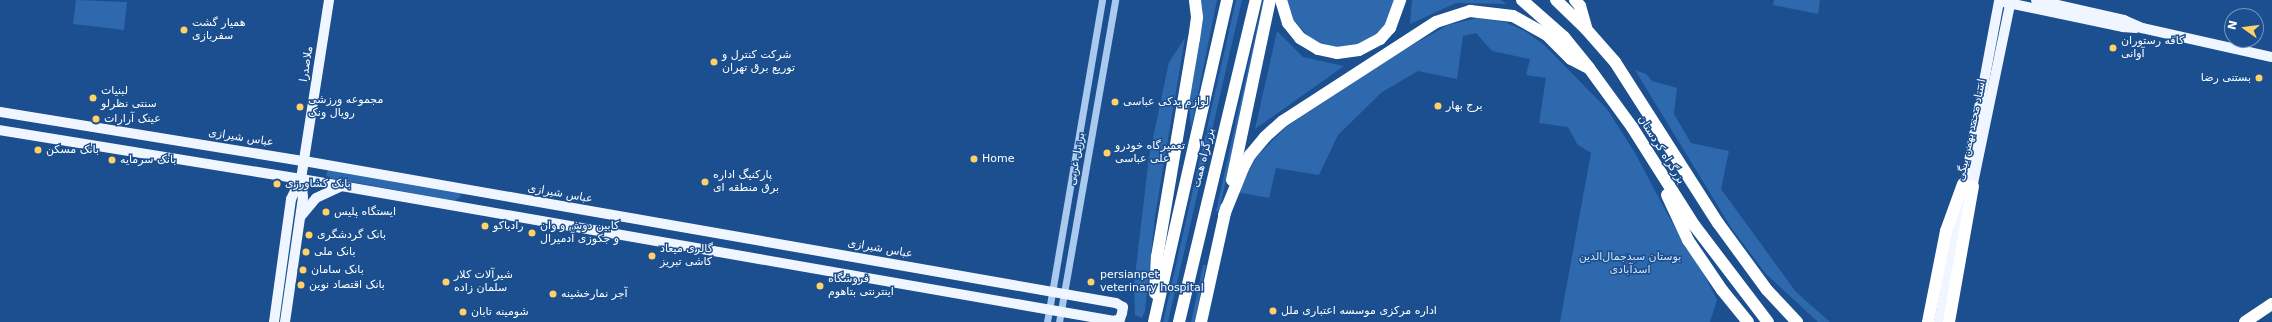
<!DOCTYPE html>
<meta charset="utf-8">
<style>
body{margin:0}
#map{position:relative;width:2272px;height:322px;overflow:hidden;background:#1b4f8f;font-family:"DejaVu Sans","Noto Sans Arabic",sans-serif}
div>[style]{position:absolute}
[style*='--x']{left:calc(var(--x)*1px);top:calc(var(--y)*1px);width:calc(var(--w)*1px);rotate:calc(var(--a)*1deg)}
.green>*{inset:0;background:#2e69ad}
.minor>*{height:7px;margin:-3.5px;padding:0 3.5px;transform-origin:3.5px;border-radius:3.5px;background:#a9c9ee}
.major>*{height:10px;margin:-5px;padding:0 5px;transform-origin:5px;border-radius:5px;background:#f0f6ff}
.highway>*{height:12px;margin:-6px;padding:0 6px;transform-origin:6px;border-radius:6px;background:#fff}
.dots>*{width:11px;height:11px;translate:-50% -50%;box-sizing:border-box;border:2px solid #1b4f8f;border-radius:50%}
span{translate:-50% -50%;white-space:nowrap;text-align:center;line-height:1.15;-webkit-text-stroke:3px #1b4f8f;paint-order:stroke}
.poi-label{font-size:11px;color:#fff}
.left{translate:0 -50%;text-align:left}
.right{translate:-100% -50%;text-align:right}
.street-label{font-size:11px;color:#fff}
.park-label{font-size:11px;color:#cfe3fa}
.north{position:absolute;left:2224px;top:8px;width:40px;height:40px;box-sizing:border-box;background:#1b4f8f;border:1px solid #7695bc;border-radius:50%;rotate:284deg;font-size:11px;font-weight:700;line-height:16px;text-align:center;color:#fff}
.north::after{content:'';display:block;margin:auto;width:14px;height:18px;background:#ffd166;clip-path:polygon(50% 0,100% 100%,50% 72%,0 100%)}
</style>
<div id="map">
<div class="green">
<div style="clip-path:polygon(76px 0,127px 2px,124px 30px,73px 24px)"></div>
<div style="clip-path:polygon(1200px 0,1217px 0,1191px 129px,1189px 102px)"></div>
<div style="clip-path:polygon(1236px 0,1242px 0,1168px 322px,1163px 322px)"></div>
<div style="clip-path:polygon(1263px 0,1266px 0,1219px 212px,1216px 211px)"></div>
<div style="clip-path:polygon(1285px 0,1395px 0,1388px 21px,1375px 36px,1364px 43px,1340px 48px,1329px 47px,1309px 37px,1291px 18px)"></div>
<div style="clip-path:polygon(1412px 0,1501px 0,1507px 4px,1456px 3px,1410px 24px)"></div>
<div style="clip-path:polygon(1774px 0,1820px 0,1818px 14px,1773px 5px)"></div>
<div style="clip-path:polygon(1477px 18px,1505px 22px,1525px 31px,1544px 45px,1607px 109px,1635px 153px,1670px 219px,1706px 278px,1717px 300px,1710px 322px,1560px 322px,1591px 153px,1577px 144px,1568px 127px,1539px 123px,1546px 78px,1526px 75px,1530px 59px,1492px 51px,1476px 33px,1463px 36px,1457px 79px,1418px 71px,1382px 92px,1338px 135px,1319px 175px,1276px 168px,1269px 198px,1237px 192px,1257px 156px,1287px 126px,1398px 53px,1448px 25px)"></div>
<div style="clip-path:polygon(1277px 31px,1303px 57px,1344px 66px,1255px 129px)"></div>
<div style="clip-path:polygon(1185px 38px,1155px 216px,1145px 311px,1142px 318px,1135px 315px,1134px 284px,1149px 157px,1169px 62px)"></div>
<div style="clip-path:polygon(1635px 70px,1646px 74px,1652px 81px,1677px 88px,1674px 114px,1691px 143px,1729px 151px,1721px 189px,1796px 292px,1830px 322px,1818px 322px,1766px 274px,1732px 229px)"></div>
<div style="clip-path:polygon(328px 170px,459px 192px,461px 196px,455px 201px,331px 178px,326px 176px)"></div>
<div style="clip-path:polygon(1203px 265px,1206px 265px,1195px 322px,1191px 322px)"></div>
</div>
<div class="minor">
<div style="--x:1047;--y:322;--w:327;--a:-80.3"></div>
<div style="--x:1059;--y:322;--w:327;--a:-80.1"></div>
</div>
<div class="major">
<div style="--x:2036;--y:0;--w:90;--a:12.8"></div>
<div style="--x:2124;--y:20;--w:20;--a:24"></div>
<div style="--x:2142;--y:28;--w:133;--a:12.6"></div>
<div style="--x:2004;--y:2;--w:122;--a:11.9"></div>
<div style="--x:2123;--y:27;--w:13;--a:4"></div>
<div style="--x:0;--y:112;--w:308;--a:9.2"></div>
<div style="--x:304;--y:161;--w:824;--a:9.92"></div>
<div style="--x:1116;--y:303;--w:8;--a:30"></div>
<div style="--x:1123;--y:307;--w:6;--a:99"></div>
<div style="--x:1122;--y:313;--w:6;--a:108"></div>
<div style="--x:1120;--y:319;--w:6;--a:162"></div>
<div style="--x:1114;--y:321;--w:825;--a:-170.09"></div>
<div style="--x:301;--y:179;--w:305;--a:-170.8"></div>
<div style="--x:1971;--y:193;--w:197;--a:-78.3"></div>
<div style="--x:301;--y:216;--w:23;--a:-50"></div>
<div style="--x:316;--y:198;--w:29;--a:-25"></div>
<div style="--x:274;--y:322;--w:124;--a:-82.1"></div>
<div style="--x:291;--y:199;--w:22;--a:-63"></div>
<div style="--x:285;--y:322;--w:126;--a:-81.8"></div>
<div style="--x:303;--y:197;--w:18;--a:-96"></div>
<div style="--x:301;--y:179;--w:181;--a:-81.1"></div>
<div style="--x:1939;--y:322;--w:328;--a:-79.4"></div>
</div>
<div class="highway">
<div style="--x:1281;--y:0;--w:24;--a:73"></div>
<div style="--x:1288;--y:23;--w:19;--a:51"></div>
<div style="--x:1300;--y:38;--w:21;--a:31"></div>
<div style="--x:1318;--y:49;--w:19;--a:12"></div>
<div style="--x:1337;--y:53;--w:22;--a:-8"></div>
<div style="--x:1359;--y:50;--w:24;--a:-28"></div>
<div style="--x:1380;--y:39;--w:15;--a:-48"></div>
<div style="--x:1390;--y:28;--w:30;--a:-70"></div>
<div style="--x:1522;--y:0;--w:56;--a:41.4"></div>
<div style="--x:1564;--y:37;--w:40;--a:51"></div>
<div style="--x:1589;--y:68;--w:73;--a:53.9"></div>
<div style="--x:1632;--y:127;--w:116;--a:57.7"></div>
<div style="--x:1694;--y:225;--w:122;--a:52.7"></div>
<div style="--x:1556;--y:0;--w:42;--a:44"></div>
<div style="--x:1586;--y:29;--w:44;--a:48.7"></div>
<div style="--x:1615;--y:62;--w:191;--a:57.4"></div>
<div style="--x:1718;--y:223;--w:83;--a:53.8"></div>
<div style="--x:1767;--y:290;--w:44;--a:46.8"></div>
<div style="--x:1575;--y:0;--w:8;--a:50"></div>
<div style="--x:1580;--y:6;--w:22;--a:74"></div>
<div style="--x:1232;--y:180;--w:184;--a:-78.1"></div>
<div style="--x:1667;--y:195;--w:50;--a:65"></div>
<div style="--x:1688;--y:240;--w:60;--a:55.8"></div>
<div style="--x:1722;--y:290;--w:41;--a:50.9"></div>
<div style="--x:1224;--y:215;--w:51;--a:-68"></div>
<div style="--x:1243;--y:168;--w:15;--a:-62"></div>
<div style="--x:1250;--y:155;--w:23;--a:-50"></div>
<div style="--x:1265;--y:137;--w:24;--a:-42"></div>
<div style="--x:1283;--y:121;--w:182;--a:-32.9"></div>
<div style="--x:1436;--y:22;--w:36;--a:-18"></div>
<div style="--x:1470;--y:11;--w:43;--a:6.6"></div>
<div style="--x:1513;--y:16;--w:38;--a:29"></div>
<div style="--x:1546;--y:34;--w:35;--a:45"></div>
<div style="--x:1571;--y:59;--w:20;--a:27"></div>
<div style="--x:1155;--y:293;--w:36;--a:-87"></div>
<div style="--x:1157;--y:257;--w:221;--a:-80.4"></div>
<div style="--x:1194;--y:39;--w:22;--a:-82"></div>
<div style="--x:1197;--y:17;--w:17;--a:-97"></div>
<div style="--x:1154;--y:322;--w:330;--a:-77.2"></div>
<div style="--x:1179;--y:322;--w:331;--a:-76.6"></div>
<div style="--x:1201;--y:322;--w:117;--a:-77.6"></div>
<div style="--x:1928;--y:322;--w:93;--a:-78.8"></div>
<div style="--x:1946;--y:231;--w:50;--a:-70.1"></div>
<div style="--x:1949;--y:322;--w:138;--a:-80"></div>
<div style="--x:2245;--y:322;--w:32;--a:-34"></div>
</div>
<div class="dots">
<div style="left:184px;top:30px;background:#ffd166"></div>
<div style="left:2113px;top:48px;background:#ffd166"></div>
<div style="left:714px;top:62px;background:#ffd166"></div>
<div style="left:2259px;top:78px;background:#ffd166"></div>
<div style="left:93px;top:98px;background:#ffd166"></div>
<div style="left:1115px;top:102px;background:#ffd166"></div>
<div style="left:1438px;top:106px;background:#ffd166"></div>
<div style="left:300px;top:107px;background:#ffd166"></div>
<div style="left:96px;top:119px;background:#ffd166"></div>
<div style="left:38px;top:150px;background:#ffd166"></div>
<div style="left:1107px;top:153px;background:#ffd166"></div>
<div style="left:974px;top:159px;background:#ffd166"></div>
<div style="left:112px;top:160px;background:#ffd166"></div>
<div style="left:705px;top:182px;background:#ffd166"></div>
<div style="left:277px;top:184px;background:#ffd166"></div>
<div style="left:326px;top:212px;background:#ffd166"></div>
<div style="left:485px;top:226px;background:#ffd166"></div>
<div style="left:532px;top:233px;background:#ffd166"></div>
<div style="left:309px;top:235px;background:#ffd166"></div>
<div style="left:306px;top:252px;background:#ffd166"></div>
<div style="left:652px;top:256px;background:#ffd166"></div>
<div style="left:303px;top:270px;background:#ffd166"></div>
<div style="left:446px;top:282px;background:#ffd166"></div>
<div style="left:1091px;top:282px;background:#ffd166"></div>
<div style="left:301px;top:285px;background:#ffd166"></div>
<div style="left:820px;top:286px;background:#ffd166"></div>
<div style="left:553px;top:294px;background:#ffd166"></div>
<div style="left:1273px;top:311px;background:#ffd166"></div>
<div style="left:463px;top:312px;background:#ffd166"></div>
</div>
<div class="poi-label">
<span class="left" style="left:192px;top:30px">همیار گشت<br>سفربازی</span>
<span class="left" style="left:2121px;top:48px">کافه رستوران<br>آوانی</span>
<span class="left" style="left:722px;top:62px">شرکت کنترل و<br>توریع برق تهران</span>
<span class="right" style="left:2251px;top:78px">بستنی رضا</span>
<span class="left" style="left:101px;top:98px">لبنیات<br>سنتی نظرلو</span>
<span class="left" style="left:308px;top:107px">مجموعه ورزشی<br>رویال ونک</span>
<span class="left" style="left:1123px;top:102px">لوازم یدکی عباسی</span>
<span class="left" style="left:1446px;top:106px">برج بهار</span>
<span class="left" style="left:104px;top:119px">عینک آرارات</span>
<span class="left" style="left:1115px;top:153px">تعمیرگاه خودرو<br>علی عباسی</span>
<span class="left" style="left:46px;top:150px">بانک مسکن</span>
<span class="left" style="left:982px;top:159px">Home</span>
<span class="left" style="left:120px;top:160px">بانک سرمایه</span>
<span class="left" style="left:713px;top:182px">پارکنیگ اداره<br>برق منطقه ای</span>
<span class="left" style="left:285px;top:184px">بانک کشاورزی</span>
<span class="left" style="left:334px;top:212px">ایستگاه پلیس</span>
<span class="left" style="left:493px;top:226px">رادیاکو</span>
<span class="left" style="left:540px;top:233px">کابین دوش و وان<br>و جکوزی آدمیرال</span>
<span class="left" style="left:317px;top:235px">بانک گردشگری</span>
<span class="left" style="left:660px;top:256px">گالری میعاد<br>کاشی تبریز</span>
<span class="left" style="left:314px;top:252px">بانک ملی</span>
<span class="left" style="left:311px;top:270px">بانک سامان</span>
<span class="left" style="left:454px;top:282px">شیرآلات کلار<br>سلمان زاده</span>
<span class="left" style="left:1100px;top:282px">persianpet<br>veterinary hospital</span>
<span class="left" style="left:828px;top:286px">فروشگاه<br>اينترنتی بتاهوم</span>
<span class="left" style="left:309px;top:285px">بانک اقتصاد نوین</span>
<span class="left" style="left:561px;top:294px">آجر نمارخشینه</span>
<span class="left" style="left:1281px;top:311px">اداره مرکزی موسسه اعتباری ملل</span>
<span class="left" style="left:471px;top:312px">شومینه تابان</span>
</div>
<div class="street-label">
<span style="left:307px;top:64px;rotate:-81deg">ملاصدرا</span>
<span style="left:1972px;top:130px;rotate:-78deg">استاد محمد بهمن بیگی</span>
<span style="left:241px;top:138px;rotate:9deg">عباس شیرازی</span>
<span style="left:1661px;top:150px;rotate:58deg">بزرگراه کردستان</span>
<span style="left:1204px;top:158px;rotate:-76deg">بزرگراه همت</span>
<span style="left:1077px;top:159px;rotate:-80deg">برزیل غربی</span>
<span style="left:560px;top:194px;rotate:10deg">عباس شیرازی</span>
<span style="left:880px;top:249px;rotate:10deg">عباس شیرازی</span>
</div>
<div class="park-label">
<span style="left:1630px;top:264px">بوستان سیدجمال‌الدین<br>اسدآبادی</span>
</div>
<div class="north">N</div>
</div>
